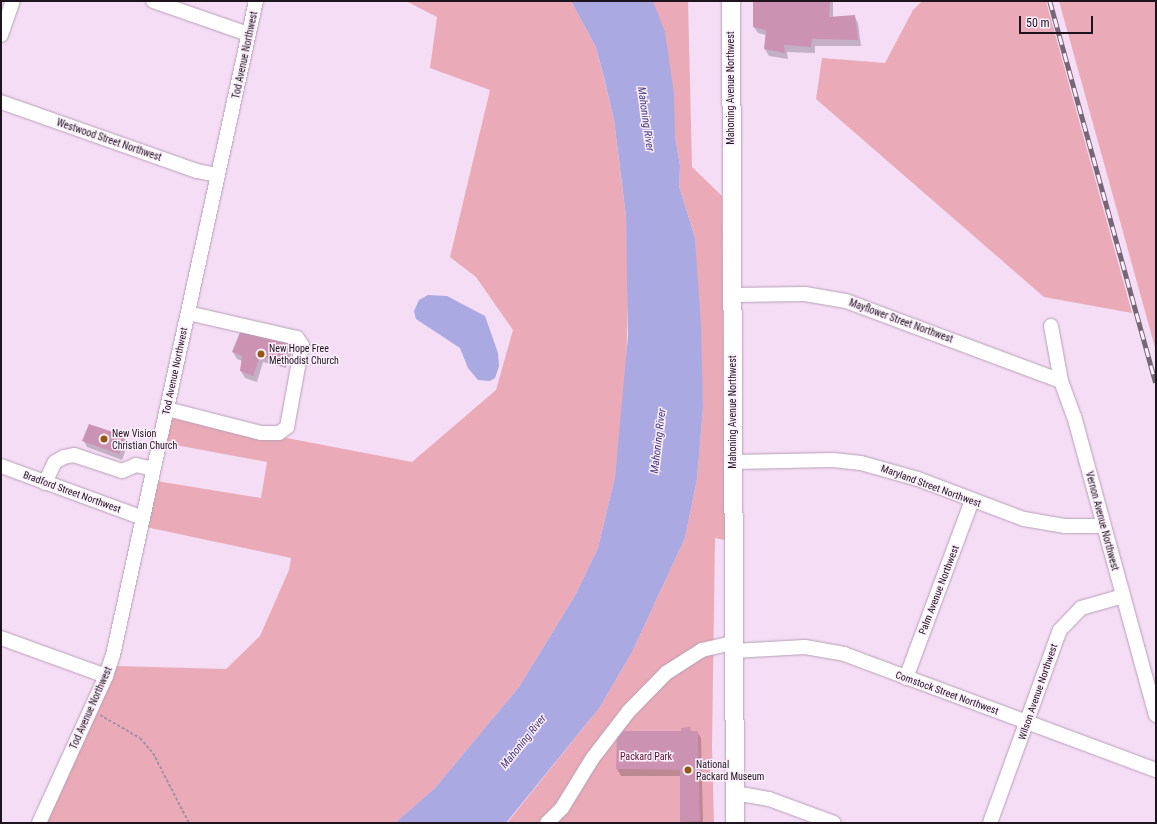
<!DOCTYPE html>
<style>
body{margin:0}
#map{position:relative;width:1157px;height:824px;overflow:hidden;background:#f5ddf5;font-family:"Roboto Condensed",sans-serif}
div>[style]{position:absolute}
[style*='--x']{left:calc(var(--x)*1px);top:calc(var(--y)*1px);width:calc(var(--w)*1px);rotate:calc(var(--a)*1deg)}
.green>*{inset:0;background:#ebaab7}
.water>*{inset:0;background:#aba9e1}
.shadow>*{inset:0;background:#0003}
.building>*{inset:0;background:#cb92b1}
.path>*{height:2px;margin-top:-1px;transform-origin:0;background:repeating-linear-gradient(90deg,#a390a3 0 3px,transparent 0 5px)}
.roads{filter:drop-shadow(0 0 1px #b7a0b7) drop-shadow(0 0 1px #b7a0b7)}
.minor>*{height:14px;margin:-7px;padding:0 7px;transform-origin:7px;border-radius:7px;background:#fff}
.major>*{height:18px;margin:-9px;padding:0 9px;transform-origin:9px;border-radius:9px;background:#fff}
.rail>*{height:4.5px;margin-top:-2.25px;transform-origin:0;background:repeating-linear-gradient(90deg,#fceefc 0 9px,#766776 0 18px);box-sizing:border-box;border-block:1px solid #766776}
.dots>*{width:11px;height:11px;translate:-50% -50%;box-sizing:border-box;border:2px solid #fceefc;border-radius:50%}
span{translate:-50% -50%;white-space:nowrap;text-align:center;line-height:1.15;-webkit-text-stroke:3px #fceefc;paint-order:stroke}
.street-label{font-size:10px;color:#1d141d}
.poi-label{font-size:10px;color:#1d141d}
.left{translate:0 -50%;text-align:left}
.park-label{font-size:10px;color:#5f122c}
.water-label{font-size:11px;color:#41387b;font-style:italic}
.frame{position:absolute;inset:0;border:2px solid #1d141d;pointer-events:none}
.scale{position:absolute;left:1019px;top:16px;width:74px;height:18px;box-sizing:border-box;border:2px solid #1d141d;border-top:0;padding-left:5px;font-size:12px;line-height:14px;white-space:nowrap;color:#1d141d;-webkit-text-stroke:3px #fceefc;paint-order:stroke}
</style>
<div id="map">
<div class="green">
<div style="clip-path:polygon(406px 1px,571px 1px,596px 47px,614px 120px,621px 178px,626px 216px,628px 289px,626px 380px,615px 477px,598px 548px,576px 594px,519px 687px,435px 788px,395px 823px,44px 823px,116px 666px,226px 669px,260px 636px,289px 570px,291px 558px,146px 527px,156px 481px,261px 498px,267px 462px,165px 443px,171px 416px,412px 462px,496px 390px,513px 330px,476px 277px,450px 257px,490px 90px,430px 68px,437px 17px)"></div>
<div style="clip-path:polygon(653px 1px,688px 1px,692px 167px,722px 196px,725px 540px,715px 538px,712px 747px,714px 823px,507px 823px,600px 707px,632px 652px,685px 538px,697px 479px,703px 408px,695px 238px,679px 186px,680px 166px)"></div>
<div style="clip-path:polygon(922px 1px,1046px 1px,1132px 313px,1044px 297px,816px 99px,822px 58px,885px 63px,913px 10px)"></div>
<div style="clip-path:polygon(1059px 1px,1156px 1px,1156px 351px)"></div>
</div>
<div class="water">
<div style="clip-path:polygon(571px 1px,653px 1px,665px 32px,674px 94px,675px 136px,680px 166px,679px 186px,695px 238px,701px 325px,703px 408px,697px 479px,685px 538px,632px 652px,600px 707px,506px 823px,395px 823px,435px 788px,519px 687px,576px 594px,598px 548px,615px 477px,628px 336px,626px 216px,614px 120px,604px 78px,596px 47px)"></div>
<div style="clip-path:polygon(428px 295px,447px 296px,485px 316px,498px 353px,499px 366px,495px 378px,490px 381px,478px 380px,468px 368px,460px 348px,416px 319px,414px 311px,419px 300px)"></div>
</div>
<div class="shadow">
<div style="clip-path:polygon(754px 1px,833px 1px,833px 18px,854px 16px,858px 23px,861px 46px,815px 46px,815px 53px,787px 52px,788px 59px,769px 56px,765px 49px,766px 35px,758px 33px,754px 27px)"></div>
<div style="clip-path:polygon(289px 342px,293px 349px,286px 368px,263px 362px,257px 382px,245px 378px,241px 371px,243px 361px,237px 359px,233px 352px)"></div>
<div style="clip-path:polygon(124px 437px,128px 444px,122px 460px,87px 447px,84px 441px)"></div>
<div style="clip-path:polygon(697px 732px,701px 738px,703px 823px,682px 823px,681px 776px,621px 776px,617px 769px)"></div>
</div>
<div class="building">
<div style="clip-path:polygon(753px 1px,830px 1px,829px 17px,855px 15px,858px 40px,812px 39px,811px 47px,784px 45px,785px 53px,764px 49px,766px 30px,753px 27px)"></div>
<div style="clip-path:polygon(241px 330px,290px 341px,282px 362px,260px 356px,253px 376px,240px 371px,242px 356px,232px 352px)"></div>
<div style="clip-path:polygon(89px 424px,125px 436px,119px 454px,82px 441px)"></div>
<div style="clip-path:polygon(690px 727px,691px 731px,698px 731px,700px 821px,680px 822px,680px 770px,616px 769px,617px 731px,681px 731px,681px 728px)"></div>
</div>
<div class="path">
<div style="--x:100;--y:715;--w:46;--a:29.9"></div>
<div style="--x:140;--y:738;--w:20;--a:49"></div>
<div style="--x:153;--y:753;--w:79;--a:62.8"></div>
</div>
<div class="roads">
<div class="minor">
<div style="--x:153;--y:1;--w:101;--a:19.2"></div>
<div style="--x:1;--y:35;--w:36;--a:-71"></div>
<div style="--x:1;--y:102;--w:208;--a:19.4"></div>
<div style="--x:197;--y:171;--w:20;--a:11"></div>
<div style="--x:733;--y:295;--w:72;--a:-0.8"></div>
<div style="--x:805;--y:294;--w:42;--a:9.7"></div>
<div style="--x:846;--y:301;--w:229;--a:20.4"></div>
<div style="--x:1051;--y:326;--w:56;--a:79.7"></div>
<div style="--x:1061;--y:381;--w:37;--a:70"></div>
<div style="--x:1074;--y:416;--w:310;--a:74.7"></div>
<div style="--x:167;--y:409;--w:97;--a:14.3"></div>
<div style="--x:261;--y:433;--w:18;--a:0"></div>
<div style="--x:279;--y:433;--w:10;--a:-37"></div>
<div style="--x:287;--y:427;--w:83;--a:-79.6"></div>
<div style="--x:302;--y:345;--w:9;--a:-126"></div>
<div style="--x:297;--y:338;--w:112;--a:-167.1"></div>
<div style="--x:734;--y:462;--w:99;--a:-1.2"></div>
<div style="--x:833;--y:460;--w:28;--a:6"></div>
<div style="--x:861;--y:463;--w:59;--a:15.7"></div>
<div style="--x:918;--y:479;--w:113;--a:20.7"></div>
<div style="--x:1024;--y:519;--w:42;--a:9.7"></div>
<div style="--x:1065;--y:526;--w:38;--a:0"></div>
<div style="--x:1;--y:466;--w:151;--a:20.1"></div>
<div style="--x:45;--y:483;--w:23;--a:-65"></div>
<div style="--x:55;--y:462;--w:10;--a:-29"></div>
<div style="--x:64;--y:457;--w:10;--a:-11"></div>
<div style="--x:74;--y:455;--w:51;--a:18.4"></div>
<div style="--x:122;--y:471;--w:15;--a:-23"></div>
<div style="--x:136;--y:465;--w:18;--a:13"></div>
<div style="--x:1;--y:638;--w:112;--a:19.9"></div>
<div style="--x:733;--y:651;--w:72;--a:-3.2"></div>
<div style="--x:805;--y:647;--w:40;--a:10"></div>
<div style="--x:844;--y:654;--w:333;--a:20.4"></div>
<div style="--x:906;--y:678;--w:189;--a:-69.6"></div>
<div style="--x:735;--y:793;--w:35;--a:10"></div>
<div style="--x:769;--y:799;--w:69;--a:20.3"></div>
<div style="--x:39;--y:823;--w:162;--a:-65.5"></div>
<div style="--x:106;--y:676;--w:22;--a:-72"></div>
<div style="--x:113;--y:655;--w:669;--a:-77.67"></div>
<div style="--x:547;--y:823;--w:21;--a:-45"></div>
<div style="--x:562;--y:808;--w:57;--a:-58.5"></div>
<div style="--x:592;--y:759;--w:59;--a:-52.5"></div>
<div style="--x:628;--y:712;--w:54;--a:-45.7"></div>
<div style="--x:666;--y:673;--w:43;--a:-32.6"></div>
<div style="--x:702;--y:650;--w:32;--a:-13"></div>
<div style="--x:990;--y:823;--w:205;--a:-70.1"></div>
<div style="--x:1060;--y:630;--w:30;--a:-46"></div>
<div style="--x:1081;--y:608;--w:44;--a:-15.9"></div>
</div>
<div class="major">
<div style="--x:731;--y:1;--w:822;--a:89.72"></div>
</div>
</div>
<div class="rail">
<div style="--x:1050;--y:1;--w:396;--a:74.5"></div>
</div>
<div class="dots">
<div style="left:261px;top:354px;background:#925913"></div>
<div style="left:104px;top:439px;background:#925913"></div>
<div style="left:688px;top:770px;background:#925913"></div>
</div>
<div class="street-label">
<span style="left:245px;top:55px;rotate:-78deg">Tod Avenue Northwest</span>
<span style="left:731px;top:88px;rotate:-90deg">Mahoning Avenue Northwest</span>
<span style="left:109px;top:140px;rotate:19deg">Westwood Street Northwest</span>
<span style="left:901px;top:321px;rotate:20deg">Mayflower Street Northwest</span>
<span style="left:175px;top:371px;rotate:-78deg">Tod Avenue Northwest</span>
<span style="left:733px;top:412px;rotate:-90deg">Mahoning Avenue Northwest</span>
<span style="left:931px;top:486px;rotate:20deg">Maryland Street Northwest</span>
<span style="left:72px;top:492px;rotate:20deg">Bradford Street Northwest</span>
<span style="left:1102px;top:521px;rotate:75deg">Vernon Avenue Northwest</span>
<span style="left:939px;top:590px;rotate:-69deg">Palm Avenue Northwest</span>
<span style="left:1038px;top:692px;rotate:-71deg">Wilson Avenue Northwest</span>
<span style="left:947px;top:693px;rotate:20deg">Comstock Street Northwest</span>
<span style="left:91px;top:708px;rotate:-66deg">Tod Avenue Northwest</span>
</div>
<div class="poi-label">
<span class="left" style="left:269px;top:354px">New Hope Free<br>Methodist Church</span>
<span class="left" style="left:112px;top:439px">New Vision<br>Christian Church</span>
<span class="left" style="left:696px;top:770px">National<br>Packard Museum</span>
</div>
<div class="park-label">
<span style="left:646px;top:757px">Packard Park</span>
</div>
<div class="water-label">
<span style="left:645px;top:119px;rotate:82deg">Mahoning River</span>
<span style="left:659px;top:441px;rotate:-83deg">Mahoning River</span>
<span style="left:524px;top:742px;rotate:-51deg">Mahoning River</span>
</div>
<div class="frame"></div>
<div class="scale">50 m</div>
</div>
